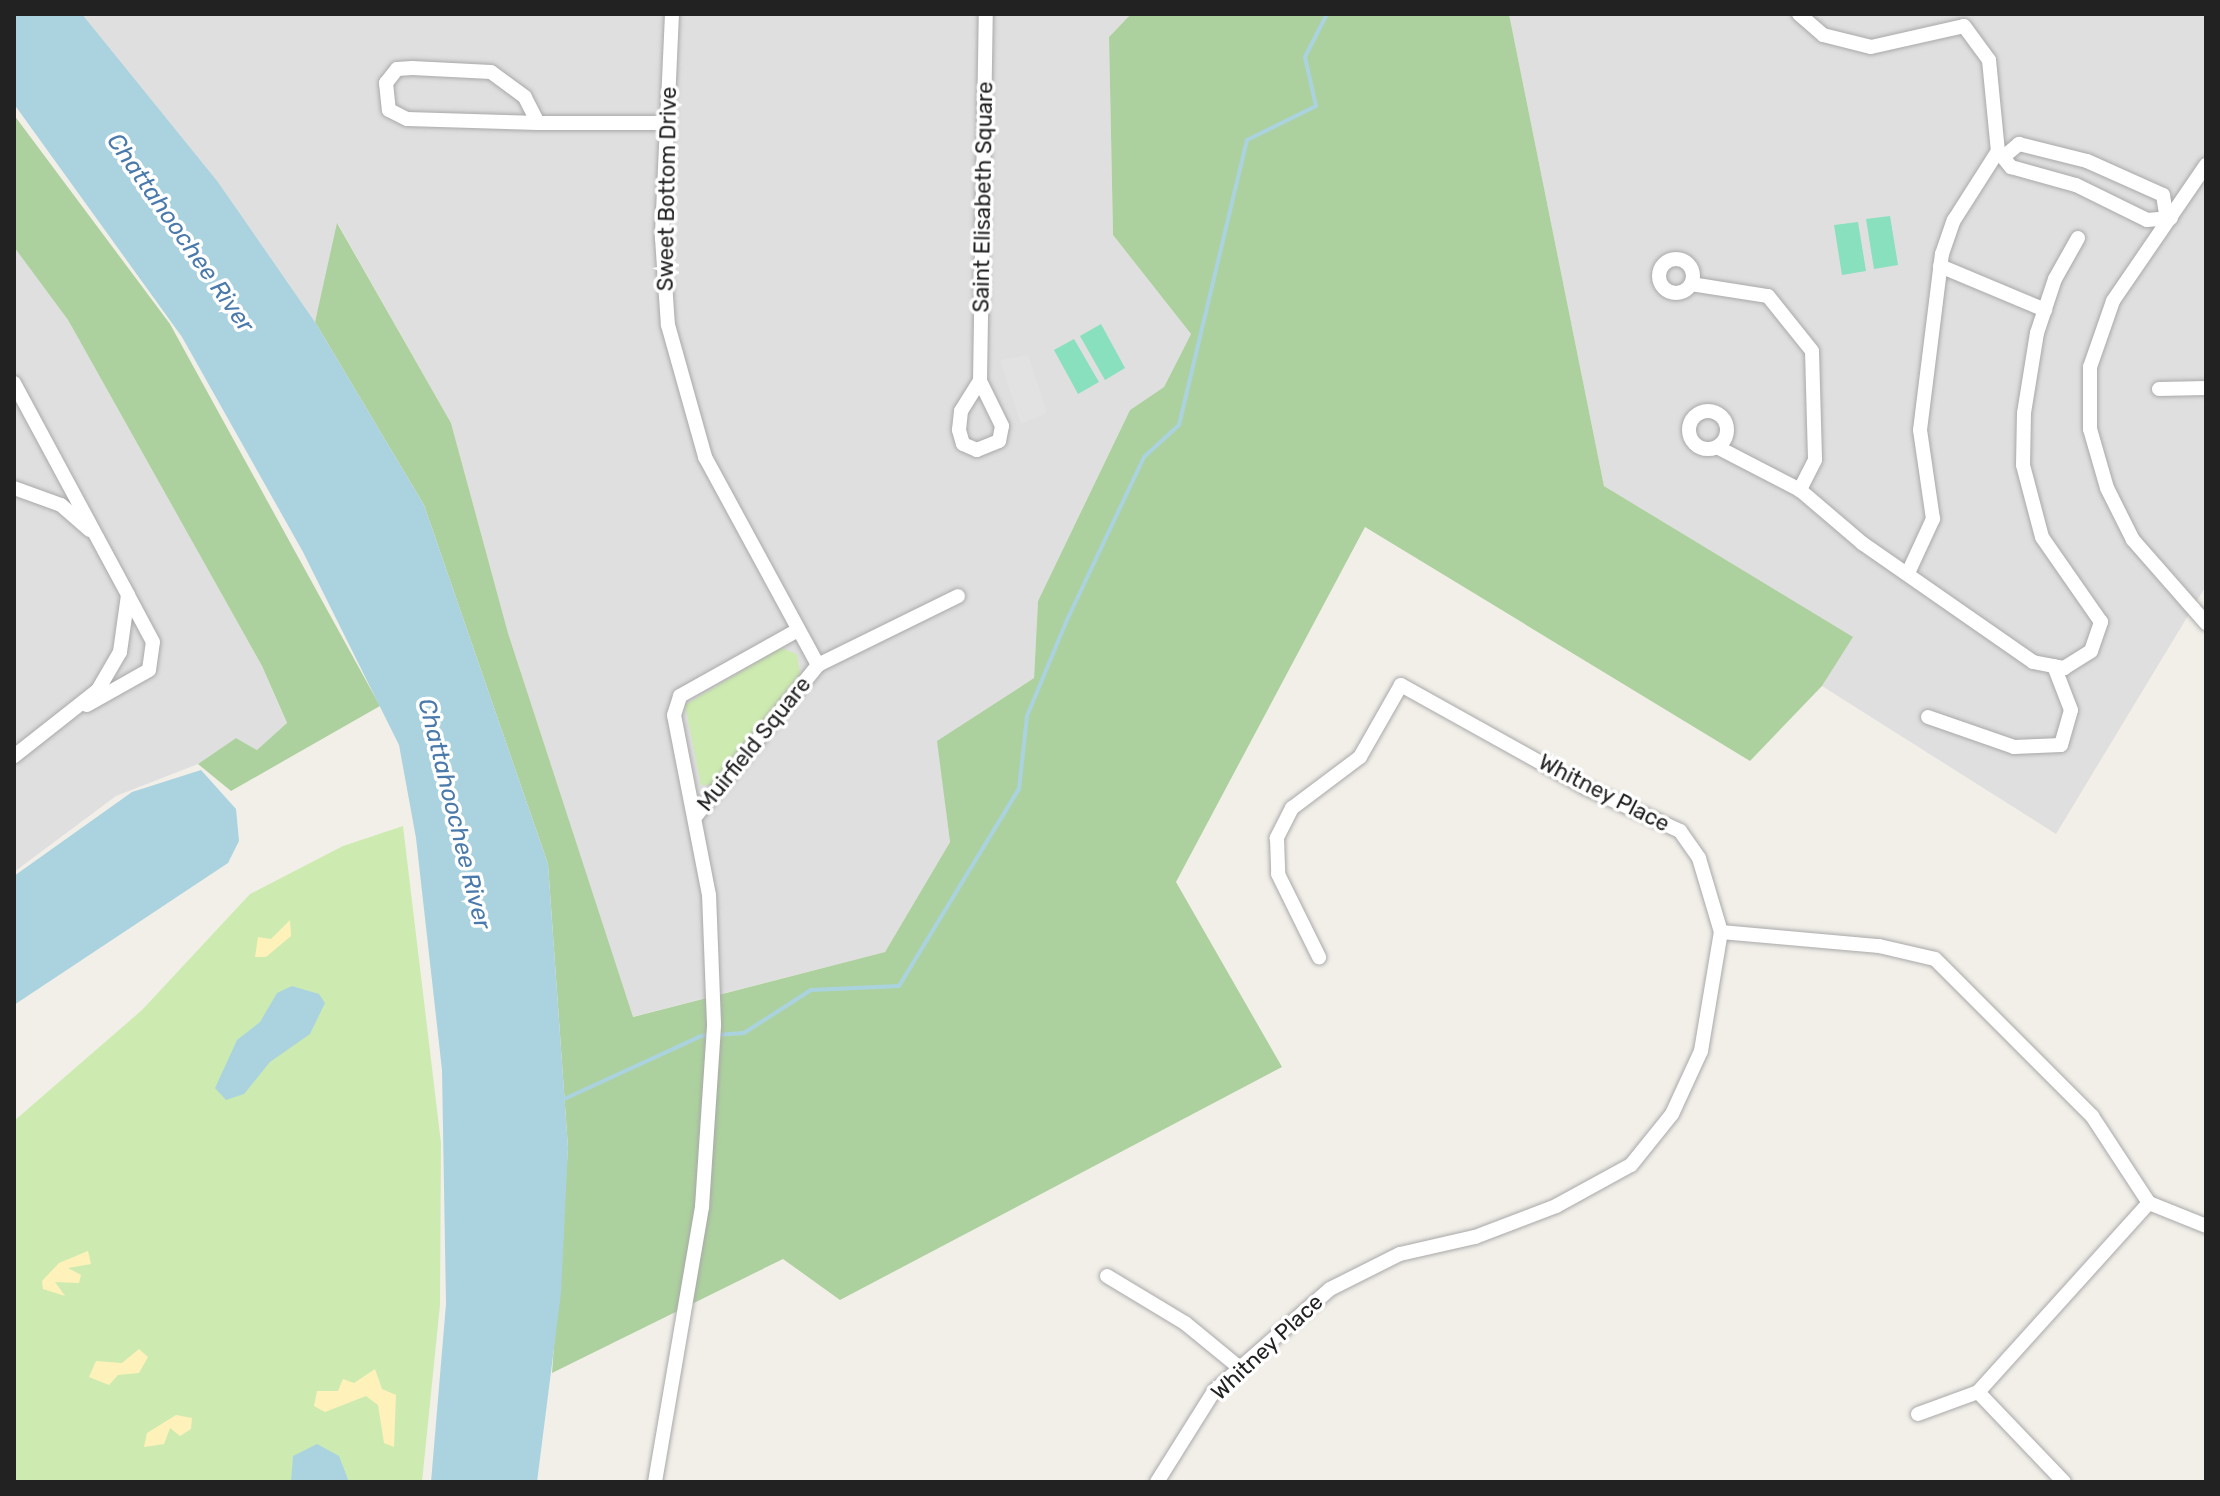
<!DOCTYPE html>
<style>
body{margin:0}
#map{position:relative;width:2220px;height:1496px;overflow:hidden;background:#f2efe9;font-family:Rubik,sans-serif}
div>[style]{position:absolute}
[style*='--x']{left:calc(var(--x)*1px);top:calc(var(--y)*1px);width:calc(var(--w)*1px);rotate:calc(var(--a)*1deg)}
.residential>*{inset:0;background:#e0dfdf}
.grass>*{inset:0;background:#cdebb0}
.forest>*{inset:0;background:#add19e}
.sand>*{inset:0;background:#fff1ba}
.pitch>*{inset:0;background:#88e0be}
.parking>*{inset:0;background:#e2e2e2}
.water>*{inset:0;background:#aad3df}
.stream>*{height:4px;margin:-2px;padding:0 2px;transform-origin:2px;border-radius:2px;background:#aad3df}
.roads{filter:drop-shadow(0 0 2px #a9a9a9) drop-shadow(0 0 2px #a9a9a9)}
.minor>*{height:14px;margin:-7px;padding:0 7px;transform-origin:7px;border-radius:7px;background:#fff}
.minor>.ring{margin:-7px;padding:0;box-sizing:content-box;background:none;border:14px solid #fff;border-radius:50%}
span{translate:-50% -50%;white-space:nowrap;text-align:center;line-height:1.15;-webkit-text-stroke:7px #fff;paint-order:stroke}
.street-label{font-size:22px;color:#222}
.water-label{font-size:24px;color:#4a7aab;font-style:italic}
.frame{position:absolute;inset:0;border:16px solid #222;pointer-events:none}
</style>
<div id="map">
<div class="residential">
<div style="clip-path:polygon(82px 14px,1131px 14px,1109px 37px,1113px 235px,1191px 334px,1164px 387px,1130px 410px,1038px 601px,1034px 678px,938px 741px,950px 842px,885px 952px,632px 1017px,508px 633px,451px 423px,338px 224px,315px 322px,218px 182px)"></div>
<div style="clip-path:polygon(1509px 14px,2206px 14px,2206px 586px,2056px 834px,1822px 686px,1852px 637px,1604px 486px)"></div>
<div style="clip-path:polygon(14px 247px,68px 320px,262px 666px,287px 724px,257px 750px,236px 738px,198px 764px,116px 796px,14px 872px)"></div>
</div>
<div class="grass">
<div style="clip-path:polygon(781px 648px,797px 654px,800px 674px,712px 785px,701px 785px,685px 705px)"></div>
<div style="clip-path:polygon(403px 826px,441px 1143px,440px 1305px,422px 1482px,14px 1482px,14px 1121px,142px 1010px,250px 894px,343px 846px)"></div>
</div>
<div class="forest">
<div style="clip-path:polygon(1131px 14px,1509px 14px,1604px 486px,1853px 637px,1822px 686px,1750px 761px,1365px 527px,1176px 882px,1282px 1067px,840px 1300px,783px 1259px,552px 1373px,568px 1148px,548px 864px,424px 505px,315px 322px,337px 223px,451px 423px,508px 633px,633px 1017px,885px 952px,950px 842px,937px 741px,1034px 678px,1038px 601px,1130px 410px,1164px 387px,1191px 334px,1113px 235px,1109px 37px)"></div>
<div style="clip-path:polygon(14px 115px,170px 324px,380px 706px,231px 791px,198px 764px,236px 738px,257px 750px,287px 723px,262px 666px,68px 320px,14px 247px)"></div>
</div>
<div class="sand">
<div style="clip-path:polygon(290px 920px,291px 936px,266px 957px,255px 957px,258px 937px,271px 939px)"></div>
<div style="clip-path:polygon(88px 1251px,91px 1264px,68px 1268px,81px 1275px,79px 1283px,55px 1282px,65px 1296px,43px 1289px,42px 1281px,59px 1263px)"></div>
<div style="clip-path:polygon(139px 1349px,148px 1357px,139px 1373px,118px 1375px,109px 1385px,89px 1377px,96px 1361px,122px 1363px)"></div>
<div style="clip-path:polygon(375px 1369px,382px 1389px,396px 1395px,394px 1447px,384px 1443px,378px 1405px,366px 1396px,325px 1412px,314px 1406px,317px 1391px,338px 1391px,343px 1379px,354px 1383px)"></div>
<div style="clip-path:polygon(176px 1415px,192px 1418px,191px 1429px,180px 1436px,170px 1428px,164px 1444px,144px 1447px,147px 1433px)"></div>
</div>
<div class="pitch">
<div style="clip-path:polygon(1890px 216px,1898px 265px,1874px 269px,1866px 219px)"></div>
<div style="clip-path:polygon(1858px 222px,1866px 271px,1842px 275px,1834px 225px)"></div>
<div style="clip-path:polygon(1101px 324px,1125px 368px,1105px 380px,1080px 336px)"></div>
<div style="clip-path:polygon(1074px 339px,1099px 382px,1078px 394px,1054px 350px)"></div>
</div>
<div class="parking">
<div style="clip-path:polygon(1028px 355px,1047px 413px,1021px 424px,1000px 360px)"></div>
</div>
<div class="water">
<div style="clip-path:polygon(14px 14px,82px 14px,218px 182px,315px 322px,424px 505px,548px 864px,568px 1148px,561px 1293px,537px 1482px,431px 1482px,446px 1304px,442px 1070px,416px 838px,399px 745px,303px 552px,182px 337px,14px 104px)"></div>
<div style="clip-path:polygon(201px 770px,236px 809px,239px 841px,228px 863px,14px 1005px,14px 876px,132px 792px)"></div>
<div style="clip-path:polygon(292px 986px,319px 994px,325px 1003px,310px 1034px,270px 1062px,244px 1094px,226px 1100px,215px 1088px,237px 1040px,260px 1022px,277px 993px)"></div>
<div style="clip-path:polygon(317px 1444px,339px 1456px,349px 1482px,291px 1482px,293px 1456px)"></div>
</div>
<div class="stream">
<div style="--x:562;--y:1100;--w:153;--a:-24.7"></div>
<div style="--x:701;--y:1036;--w:43;--a:-4"></div>
<div style="--x:744;--y:1033;--w:80;--a:-32.7"></div>
<div style="--x:811;--y:990;--w:88;--a:-2.6"></div>
<div style="--x:899;--y:986;--w:231;--a:-58.7"></div>
<div style="--x:1019;--y:789;--w:73;--a:-83.7"></div>
<div style="--x:1027;--y:716;--w:104;--a:-67.4"></div>
<div style="--x:1067;--y:620;--w:180;--a:-64.7"></div>
<div style="--x:1144;--y:457;--w:47;--a:-42.4"></div>
<div style="--x:1179;--y:425;--w:293;--a:-76.6"></div>
<div style="--x:1247;--y:140;--w:77;--a:-26.2"></div>
<div style="--x:1316;--y:106;--w:50;--a:-102.7"></div>
<div style="--x:1305;--y:57;--w:48;--a:-62.9"></div>
</div>
<div class="roads">
<div class="minor">
<div style="--x:672;--y:14;--w:224;--a:92.6"></div>
<div style="--x:662;--y:238;--w:87;--a:86.1"></div>
<div style="--x:668;--y:325;--w:137;--a:74.3"></div>
<div style="--x:705;--y:457;--w:237;--a:61.5"></div>
<div style="--x:1799;--y:14;--w:32;--a:41"></div>
<div style="--x:1823;--y:35;--w:49;--a:14"></div>
<div style="--x:1871;--y:47;--w:95;--a:-12.7"></div>
<div style="--x:1964;--y:26;--w:42;--a:53.7"></div>
<div style="--x:1989;--y:60;--w:91;--a:84.4"></div>
<div style="--x:1998;--y:151;--w:21;--a:51"></div>
<div style="--x:2011;--y:167;--w:67;--a:15.5"></div>
<div style="--x:2076;--y:185;--w:79;--a:26.2"></div>
<div style="--x:2147;--y:220;--w:24;--a:-5"></div>
<div style="--x:538;--y:123;--w:29;--a:-117"></div>
<div style="--x:525;--y:97;--w:42;--a:-143.7"></div>
<div style="--x:491;--y:72;--w:79;--a:-177.1"></div>
<div style="--x:412;--y:68;--w:15;--a:176"></div>
<div style="--x:397;--y:69;--w:18;--a:128"></div>
<div style="--x:386;--y:83;--w:27;--a:84"></div>
<div style="--x:389;--y:110;--w:20;--a:27"></div>
<div style="--x:407;--y:119;--w:131;--a:1.7"></div>
<div style="--x:538;--y:123;--w:127;--a:0"></div>
<div style="--x:2007;--y:154;--w:16;--a:-40"></div>
<div style="--x:2019;--y:144;--w:70;--a:14"></div>
<div style="--x:2087;--y:161;--w:83;--a:24.1"></div>
<div style="--x:2163;--y:195;--w:19;--a:81"></div>
<div style="--x:2206;--y:165;--w:165;--a:124.4"></div>
<div style="--x:2113;--y:301;--w:70;--a:109.2"></div>
<div style="--x:2090;--y:367;--w:62;--a:90"></div>
<div style="--x:2090;--y:429;--w:61;--a:73.9"></div>
<div style="--x:2107;--y:488;--w:58;--a:63.4"></div>
<div style="--x:2133;--y:540;--w:111;--a:48.7"></div>
<div class="ring" style="left:1659px;top:259px;width:20px;height:20px"></div>
<div style="--x:1940;--y:266;--w:114;--a:22.7"></div>
<div style="--x:1691;--y:284;--w:78;--a:8.9"></div>
<div style="--x:1768;--y:296;--w:70;--a:51.3"></div>
<div style="--x:1812;--y:351;--w:109;--a:88.4"></div>
<div style="--x:1815;--y:460;--w:34;--a:117"></div>
<div style="--x:980;--y:381;--w:367;--a:-89.1"></div>
<div style="--x:980;--y:381;--w:50;--a:63.9"></div>
<div style="--x:1002;--y:426;--w:15;--a:101"></div>
<div style="--x:999;--y:441;--w:24;--a:158"></div>
<div style="--x:977;--y:450;--w:15;--a:-157"></div>
<div style="--x:963;--y:444;--w:15;--a:-106"></div>
<div style="--x:959;--y:430;--w:19;--a:-84"></div>
<div style="--x:961;--y:411;--w:36;--a:-58"></div>
<div style="--x:14;--y:383;--w:241;--a:61.7"></div>
<div style="--x:128;--y:595;--w:58;--a:98"></div>
<div style="--x:120;--y:652;--w:44;--a:120.1"></div>
<div style="--x:98;--y:690;--w:107;--a:141.8"></div>
<div style="--x:2159;--y:389;--w:47;--a:-1.2"></div>
<div class="ring" style="left:1689px;top:411px;width:24px;height:24px"></div>
<div style="--x:1717;--y:447;--w:93;--a:27.4"></div>
<div style="--x:1800;--y:490;--w:82;--a:40.5"></div>
<div style="--x:1862;--y:543;--w:208;--a:34.8"></div>
<div style="--x:2033;--y:662;--w:32;--a:11"></div>
<div style="--x:2064;--y:668;--w:32;--a:-32"></div>
<div style="--x:2091;--y:651;--w:31;--a:-71"></div>
<div style="--x:2101;--y:622;--w:103;--a:-124.8"></div>
<div style="--x:2042;--y:537;--w:74;--a:-104.8"></div>
<div style="--x:2023;--y:465;--w:52;--a:-88.9"></div>
<div style="--x:2024;--y:413;--w:81;--a:-80.8"></div>
<div style="--x:2037;--y:333;--w:57;--a:-71.6"></div>
<div style="--x:2055;--y:279;--w:47;--a:-60.7"></div>
<div style="--x:14;--y:488;--w:50;--a:19.9"></div>
<div style="--x:61;--y:505;--w:38;--a:41"></div>
<div style="--x:1908;--y:573;--w:60;--a:-65.2"></div>
<div style="--x:1933;--y:519;--w:90;--a:-98.3"></div>
<div style="--x:1920;--y:430;--w:177;--a:-82.9"></div>
<div style="--x:1942;--y:254;--w:36;--a:-71"></div>
<div style="--x:1954;--y:220;--w:82;--a:-57.5"></div>
<div style="--x:87;--y:705;--w:71;--a:-29.4"></div>
<div style="--x:149;--y:670;--w:28;--a:-82"></div>
<div style="--x:153;--y:642;--w:51;--a:-118.1"></div>
<div style="--x:1928;--y:717;--w:91;--a:19.2"></div>
<div style="--x:2014;--y:747;--w:47;--a:-2.4"></div>
<div style="--x:2061;--y:745;--w:36;--a:-74"></div>
<div style="--x:2071;--y:710;--w:47;--a:-111.1"></div>
<div style="--x:695;--y:817;--w:196;--a:-51"></div>
<div style="--x:818;--y:665;--w:156;--a:-26.2"></div>
<div style="--x:1721;--y:932;--w:159;--a:5.1"></div>
<div style="--x:1879;--y:946;--w:57;--a:13.1"></div>
<div style="--x:1935;--y:959;--w:222;--a:45"></div>
<div style="--x:2092;--y:1116;--w:104;--a:56.8"></div>
<div style="--x:2149;--y:1203;--w:61;--a:22"></div>
<div style="--x:1107;--y:1276;--w:91;--a:31.1"></div>
<div style="--x:1185;--y:1323;--w:72;--a:39.4"></div>
<div style="--x:1978;--y:1392;--w:124;--a:46.3"></div>
<div style="--x:1918;--y:1414;--w:64;--a:-20.1"></div>
<div style="--x:1978;--y:1392;--w:255;--a:-47.9"></div>
<div style="--x:655;--y:1482;--w:279;--a:-80.3"></div>
<div style="--x:702;--y:1207;--w:183;--a:-86.2"></div>
<div style="--x:714;--y:1024;--w:129;--a:-92.2"></div>
<div style="--x:709;--y:895;--w:183;--a:-101"></div>
<div style="--x:674;--y:715;--w:20;--a:-72"></div>
<div style="--x:680;--y:696;--w:135;--a:-29.2"></div>
<div style="--x:1157;--y:1482;--w:107;--a:-57.9"></div>
<div style="--x:1214;--y:1391;--w:154;--a:-41.3"></div>
<div style="--x:1330;--y:1289;--w:78;--a:-26.6"></div>
<div style="--x:1400;--y:1254;--w:77;--a:-12.8"></div>
<div style="--x:1475;--y:1237;--w:87;--a:-20.9"></div>
<div style="--x:1556;--y:1206;--w:85;--a:-28.7"></div>
<div style="--x:1631;--y:1165;--w:65;--a:-51.2"></div>
<div style="--x:1672;--y:1114;--w:69;--a:-65.3"></div>
<div style="--x:1701;--y:1051;--w:121;--a:-80.5"></div>
<div style="--x:1721;--y:932;--w:77;--a:-106.6"></div>
<div style="--x:1699;--y:858;--w:33;--a:-125"></div>
<div style="--x:1680;--y:831;--w:103;--a:-155.4"></div>
<div style="--x:1586;--y:788;--w:212;--a:-150.9"></div>
<div style="--x:1401;--y:685;--w:83;--a:119.7"></div>
<div style="--x:1360;--y:757;--w:85;--a:143.1"></div>
<div style="--x:1292;--y:808;--w:34;--a:117"></div>
<div style="--x:1277;--y:838;--w:36;--a:88"></div>
<div style="--x:1278;--y:874;--w:93;--a:63.7"></div>
</div>
</div>
<div class="street-label">
<span style="left:667px;top:189px;rotate:-89deg">Sweet Bottom Drive</span>
<span style="left:983px;top:197px;rotate:-89deg">Saint Elisabeth Square</span>
<span style="left:754px;top:744px;rotate:-51deg">Muirfield Square</span>
<span style="left:1604px;top:793px;rotate:27deg">Whitney Place</span>
<span style="left:1267px;top:1347px;rotate:-43deg">Whitney Place</span>
</div>
<div class="water-label">
<span style="left:180px;top:233px;rotate:55deg">Chattahoochee River</span>
<span style="left:454px;top:814px;rotate:76deg">Chattahoochee River</span>
</div>
<div class="frame"></div>
</div>
